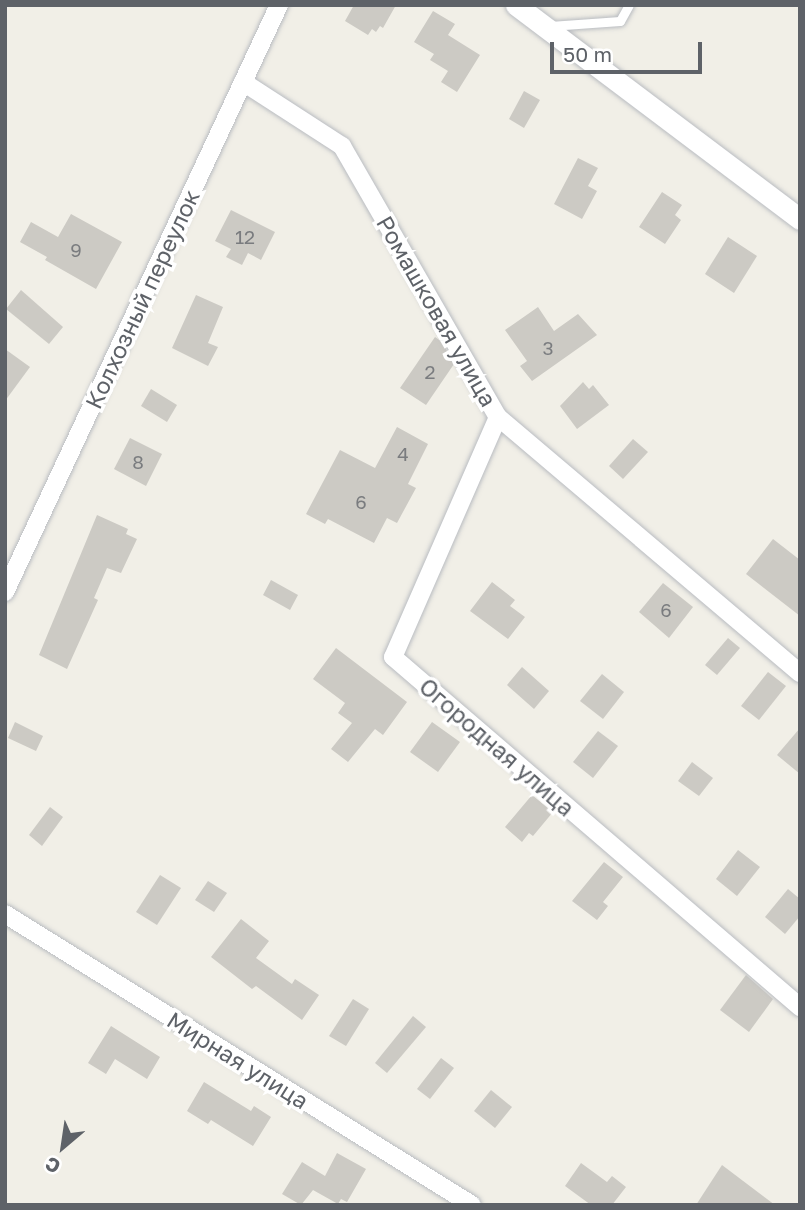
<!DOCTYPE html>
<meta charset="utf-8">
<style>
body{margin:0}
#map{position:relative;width:805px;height:1210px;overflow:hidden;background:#f1efe7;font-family:"Golos Text",sans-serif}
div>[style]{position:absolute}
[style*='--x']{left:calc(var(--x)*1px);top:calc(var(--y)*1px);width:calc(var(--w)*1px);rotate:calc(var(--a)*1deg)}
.building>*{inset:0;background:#cccac4}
.roads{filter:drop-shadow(0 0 2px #b9bcc1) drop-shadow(0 0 2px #b9bcc1)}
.service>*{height:9px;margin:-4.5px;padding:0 4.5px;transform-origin:4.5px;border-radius:4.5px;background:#fff}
.minor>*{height:18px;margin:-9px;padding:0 9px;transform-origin:9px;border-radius:9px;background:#fff}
.tertiary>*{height:21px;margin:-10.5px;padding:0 10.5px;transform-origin:10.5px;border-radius:10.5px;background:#fff}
span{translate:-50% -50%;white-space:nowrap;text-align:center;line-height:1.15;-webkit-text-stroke:7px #fff;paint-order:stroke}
.number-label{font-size:19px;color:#7a7c7f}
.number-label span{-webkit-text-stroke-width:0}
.street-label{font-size:23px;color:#5e6268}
.frame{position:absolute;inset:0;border:7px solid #5e6268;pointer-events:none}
.north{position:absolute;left:28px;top:1112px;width:70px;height:70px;-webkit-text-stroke:5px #fff;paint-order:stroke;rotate:209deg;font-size:19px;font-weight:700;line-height:28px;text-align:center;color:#5e6268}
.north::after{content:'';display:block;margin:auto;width:24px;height:32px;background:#5e6268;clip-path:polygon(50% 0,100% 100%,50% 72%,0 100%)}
.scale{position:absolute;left:550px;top:42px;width:152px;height:32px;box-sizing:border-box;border:4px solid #5e6268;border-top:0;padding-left:9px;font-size:21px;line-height:24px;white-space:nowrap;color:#5e6268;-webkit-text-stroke:5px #fff;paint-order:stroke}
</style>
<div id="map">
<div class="building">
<div style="clip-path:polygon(354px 5px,396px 5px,383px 28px,380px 26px,376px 32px,372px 29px,368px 35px,345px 21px)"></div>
<div style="clip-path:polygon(433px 11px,455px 24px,448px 35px,480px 55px,457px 92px,441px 82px,448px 71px,430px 60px,434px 54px,414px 42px)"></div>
<div style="clip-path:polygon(524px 91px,540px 100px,524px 128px,509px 119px)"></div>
<div style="clip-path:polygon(578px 158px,598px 168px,588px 186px,597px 191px,582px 219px,554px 204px)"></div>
<div style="clip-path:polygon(662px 192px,682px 205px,675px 215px,681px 220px,665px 244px,639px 227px)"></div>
<div style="clip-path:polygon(231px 210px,275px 232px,261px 260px,248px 253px,242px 265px,226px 257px,231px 249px,215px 241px)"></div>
<div style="clip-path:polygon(71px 214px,122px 242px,96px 289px,45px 260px,47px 257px,20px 242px,31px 222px,58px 237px)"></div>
<div style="clip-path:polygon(728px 237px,757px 256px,734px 293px,705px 274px)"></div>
<div style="clip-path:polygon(21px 290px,63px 327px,49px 344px,6px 309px)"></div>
<div style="clip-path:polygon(196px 295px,223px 307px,208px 343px,218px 347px,208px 366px,172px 348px)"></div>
<div style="clip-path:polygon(538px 307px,554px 331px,578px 314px,597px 335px,532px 381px,520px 366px,527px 361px,505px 330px)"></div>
<div style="clip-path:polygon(435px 337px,442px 342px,454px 364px,426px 405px,400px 388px)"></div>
<div style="clip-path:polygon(5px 349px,30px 367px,5px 401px)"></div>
<div style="clip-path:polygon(583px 382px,589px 389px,593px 385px,609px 405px,577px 429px,560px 406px)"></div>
<div style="clip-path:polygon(151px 389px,177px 405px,167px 422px,141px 406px)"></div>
<div style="clip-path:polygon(397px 427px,428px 444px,408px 484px,416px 488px,397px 523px,387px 518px,374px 543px,328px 519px,325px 524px,306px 514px,340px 450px,375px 468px)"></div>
<div style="clip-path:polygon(130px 438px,162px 454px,146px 486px,114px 469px)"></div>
<div style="clip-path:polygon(633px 439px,648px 452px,623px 479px,609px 466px)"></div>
<div style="clip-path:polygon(97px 515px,128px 529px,126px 534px,137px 539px,121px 573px,107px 568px,94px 598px,98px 600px,67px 669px,39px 655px)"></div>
<div style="clip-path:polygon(773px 539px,800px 560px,800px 616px,746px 574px)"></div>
<div style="clip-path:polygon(271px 580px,298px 595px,290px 610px,263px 595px)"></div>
<div style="clip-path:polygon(492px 582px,515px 600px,510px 606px,525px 617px,508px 639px,470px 611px)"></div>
<div style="clip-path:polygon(663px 583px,693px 607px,669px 638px,639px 612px)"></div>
<div style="clip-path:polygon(728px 638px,740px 648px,717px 675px,705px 665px)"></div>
<div style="clip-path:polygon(336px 648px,407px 702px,383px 735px,375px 729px,348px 762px,331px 749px,352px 723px,338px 713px,345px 703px,313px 679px)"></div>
<div style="clip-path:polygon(522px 667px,549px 691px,534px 709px,507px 685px)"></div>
<div style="clip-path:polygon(768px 672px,786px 686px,759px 720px,741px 706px)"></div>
<div style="clip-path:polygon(602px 674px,624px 692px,603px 719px,580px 701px)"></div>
<div style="clip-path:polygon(15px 722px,43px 736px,36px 751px,8px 738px)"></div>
<div style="clip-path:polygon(432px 722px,460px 742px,438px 772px,410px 752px)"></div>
<div style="clip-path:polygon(800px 728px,800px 774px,777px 755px)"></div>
<div style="clip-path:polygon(598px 731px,618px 746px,593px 778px,573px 762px)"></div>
<div style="clip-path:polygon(692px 762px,713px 778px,699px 796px,678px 781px)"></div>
<div style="clip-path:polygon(532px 795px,553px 812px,533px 836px,529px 833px,522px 842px,505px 827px)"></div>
<div style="clip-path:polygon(50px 807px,63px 817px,42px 846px,29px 835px)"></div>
<div style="clip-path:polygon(738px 850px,760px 867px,737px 896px,716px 879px)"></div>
<div style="clip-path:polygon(604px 862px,623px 877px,603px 902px,608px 906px,597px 920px,572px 901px)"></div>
<div style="clip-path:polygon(160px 875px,181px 888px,157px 925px,136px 912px)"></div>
<div style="clip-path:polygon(208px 881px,227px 893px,214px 912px,195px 900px)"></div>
<div style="clip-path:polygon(788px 889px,800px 899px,800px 916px,785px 934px,765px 917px)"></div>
<div style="clip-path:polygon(241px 919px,269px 941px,256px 958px,292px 984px,295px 979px,319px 995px,302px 1020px,256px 986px,252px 989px,211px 957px)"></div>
<div style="clip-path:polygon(746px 975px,773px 999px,749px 1032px,720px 1010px)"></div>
<div style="clip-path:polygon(353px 999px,369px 1009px,346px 1046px,329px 1036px)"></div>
<div style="clip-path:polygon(413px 1016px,426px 1027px,387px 1073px,375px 1063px)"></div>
<div style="clip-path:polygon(111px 1026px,160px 1057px,147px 1079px,115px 1059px,106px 1074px,88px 1063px)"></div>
<div style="clip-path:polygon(441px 1058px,454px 1068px,430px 1099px,417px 1089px)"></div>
<div style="clip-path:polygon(204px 1082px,251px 1111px,254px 1106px,271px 1117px,253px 1146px,211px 1120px,208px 1124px,187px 1111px)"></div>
<div style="clip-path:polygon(491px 1090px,512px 1107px,495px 1128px,474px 1111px)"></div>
<div style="clip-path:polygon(337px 1153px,366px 1169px,347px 1202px,341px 1199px,338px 1204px,313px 1190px,301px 1205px,282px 1194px,302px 1162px,325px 1176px)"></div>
<div style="clip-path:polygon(581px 1163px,607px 1182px,612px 1176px,626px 1187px,612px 1205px,591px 1205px,565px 1186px)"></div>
<div style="clip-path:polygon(722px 1165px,775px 1205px,696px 1205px)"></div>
</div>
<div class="roads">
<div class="service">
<div style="--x:550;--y:26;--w:70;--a:-4.1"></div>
<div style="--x:620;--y:21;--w:18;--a:-61"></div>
</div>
<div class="minor">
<div style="--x:243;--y:82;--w:118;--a:32.9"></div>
<div style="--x:342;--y:146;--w:313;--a:60.1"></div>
<div style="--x:498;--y:417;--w:396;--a:40.3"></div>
<div style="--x:498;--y:417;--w:262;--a:113.6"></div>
<div style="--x:393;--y:657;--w:537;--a:40.69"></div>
<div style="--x:5;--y:592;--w:648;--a:-64.98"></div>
<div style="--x:5;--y:914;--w:550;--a:31.93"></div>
</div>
<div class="tertiary">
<div style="--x:516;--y:5;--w:356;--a:37"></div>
</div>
</div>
<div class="number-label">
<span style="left:245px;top:237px">12</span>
<span style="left:76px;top:250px">9</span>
<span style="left:548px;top:348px">3</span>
<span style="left:430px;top:372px">2</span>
<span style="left:403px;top:454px">4</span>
<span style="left:138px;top:462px">8</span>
<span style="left:361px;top:502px">6</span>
<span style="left:666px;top:610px">6</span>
</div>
<div class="street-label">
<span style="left:142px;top:299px;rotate:-65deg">Колхозный переулок</span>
<span style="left:437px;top:311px;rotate:60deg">Ромашковая улица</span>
<span style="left:497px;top:747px;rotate:41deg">Огородная улица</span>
<span style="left:238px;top:1060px;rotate:32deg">Мирная улица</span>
</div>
<div class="frame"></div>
<div class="north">С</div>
<div class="scale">50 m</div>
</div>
